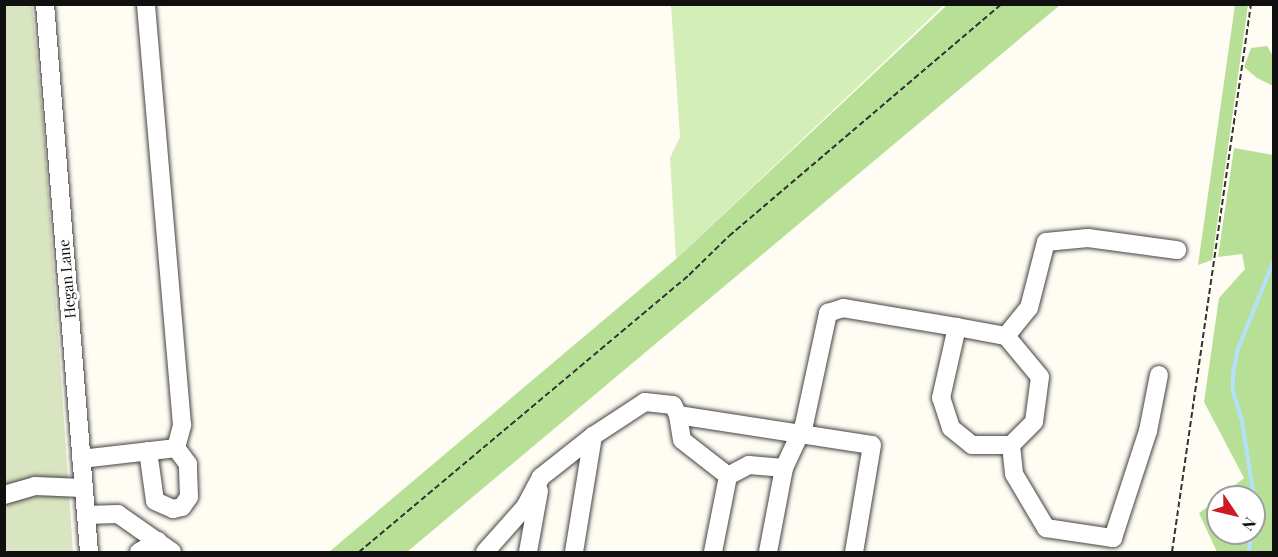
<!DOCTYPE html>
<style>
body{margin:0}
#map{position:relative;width:1278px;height:557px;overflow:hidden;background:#fffdf3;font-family:"Playfair Display",serif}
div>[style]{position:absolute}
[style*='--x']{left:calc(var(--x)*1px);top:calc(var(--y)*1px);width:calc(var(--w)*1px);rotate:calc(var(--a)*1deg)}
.green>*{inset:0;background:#d4eeb8}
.forest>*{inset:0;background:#b7e096}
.cemetery>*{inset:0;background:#d9e4c0}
.stream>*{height:4px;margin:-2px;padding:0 2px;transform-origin:2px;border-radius:2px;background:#b3e0fb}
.path>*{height:2px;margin-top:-1px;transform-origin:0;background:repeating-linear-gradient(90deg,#323232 0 6px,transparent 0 9px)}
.roads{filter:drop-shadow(0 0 2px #434343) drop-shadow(0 0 2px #434343)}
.minor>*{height:18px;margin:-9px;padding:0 9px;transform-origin:9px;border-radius:9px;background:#fff}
span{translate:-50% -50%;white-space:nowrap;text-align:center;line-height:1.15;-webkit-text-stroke:6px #fff;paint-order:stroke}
.street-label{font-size:15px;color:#101010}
.frame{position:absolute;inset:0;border:6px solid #101010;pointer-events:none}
.north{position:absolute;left:1206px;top:485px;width:60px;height:60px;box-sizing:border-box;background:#fff;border:2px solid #9f9f9f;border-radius:50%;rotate:125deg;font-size:16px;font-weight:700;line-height:24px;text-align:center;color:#101010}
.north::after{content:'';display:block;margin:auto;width:21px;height:27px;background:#cd1b24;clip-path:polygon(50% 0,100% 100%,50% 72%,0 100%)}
</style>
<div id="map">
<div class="green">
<div style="clip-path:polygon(671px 5px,671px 4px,944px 5px,676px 259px,670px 158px,680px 137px)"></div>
</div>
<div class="forest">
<div style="clip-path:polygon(947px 5px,1060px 5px,407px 552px,329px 552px,676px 259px)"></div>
<div style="clip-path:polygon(1235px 5px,1248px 5px,1212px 260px,1198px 265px)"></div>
<div style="clip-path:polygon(1267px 46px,1273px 56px,1273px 86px,1257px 78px,1244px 67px,1251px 48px)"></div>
<div style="clip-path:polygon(1234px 148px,1273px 155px,1273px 552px,1217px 552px,1199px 513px,1218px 499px,1218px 533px,1254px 533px,1254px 497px,1220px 497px,1244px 478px,1204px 402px,1219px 298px,1245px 269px,1242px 254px,1218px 257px)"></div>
</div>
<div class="cemetery">
<div style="clip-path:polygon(4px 5px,32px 5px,44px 132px,73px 552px,5px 552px)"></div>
</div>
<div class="stream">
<div style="--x:1254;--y:497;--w:77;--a:-99"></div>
<div style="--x:1242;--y:421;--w:30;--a:-107"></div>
<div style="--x:1233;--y:392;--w:18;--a:-90"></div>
<div style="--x:1233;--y:374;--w:25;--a:-79"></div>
<div style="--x:1238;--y:349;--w:96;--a:-68"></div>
<div style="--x:1249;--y:552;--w:19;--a:-84"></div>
</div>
<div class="path">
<div style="--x:359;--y:552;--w:431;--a:-40"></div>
<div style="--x:689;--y:275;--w:56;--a:-44.3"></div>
<div style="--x:729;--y:236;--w:358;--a:-40.4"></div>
<div style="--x:1172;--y:552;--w:554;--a:-81.8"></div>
</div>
<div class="roads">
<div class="minor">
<div style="--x:45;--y:4;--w:550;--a:85.41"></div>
<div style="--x:1006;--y:336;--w:36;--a:-51"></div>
<div style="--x:1029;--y:308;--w:68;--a:-75.6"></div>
<div style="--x:1046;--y:242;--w:42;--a:-5.4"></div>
<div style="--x:1088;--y:238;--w:90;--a:7.7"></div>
<div style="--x:678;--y:415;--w:196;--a:8.8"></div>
<div style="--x:872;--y:445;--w:109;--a:99.5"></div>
<div style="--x:1011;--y:445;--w:29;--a:84"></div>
<div style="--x:1014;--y:474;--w:63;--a:59.3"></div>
<div style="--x:1046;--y:528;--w:68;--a:8.5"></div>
<div style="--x:1113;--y:538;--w:113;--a:-71.9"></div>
<div style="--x:1148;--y:431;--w:57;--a:-78.9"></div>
<div style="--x:148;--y:451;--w:50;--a:82"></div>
<div style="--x:155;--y:501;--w:20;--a:24"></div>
<div style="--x:173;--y:509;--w:9;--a:-13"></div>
<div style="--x:182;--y:507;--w:12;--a:-55"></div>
<div style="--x:189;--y:497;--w:33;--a:-92"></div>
<div style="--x:188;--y:464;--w:20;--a:-127"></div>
<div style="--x:81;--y:459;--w:96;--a:-6.6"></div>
<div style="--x:176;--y:448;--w:24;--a:-75"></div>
<div style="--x:182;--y:425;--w:423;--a:-94.9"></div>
<div style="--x:728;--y:476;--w:24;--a:-28"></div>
<div style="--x:749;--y:465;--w:35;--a:5"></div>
<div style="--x:4;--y:495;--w:32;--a:-16"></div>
<div style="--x:35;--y:486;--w:48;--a:2.4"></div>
<div style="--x:86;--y:515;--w:32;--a:-2"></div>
<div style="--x:118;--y:514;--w:66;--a:35.1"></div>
<div style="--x:139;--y:552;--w:22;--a:-30"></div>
<div style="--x:485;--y:552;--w:60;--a:-48.4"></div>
<div style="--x:525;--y:507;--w:34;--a:-62"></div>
<div style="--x:541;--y:477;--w:66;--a:-38.3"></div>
<div style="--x:528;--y:552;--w:62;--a:-79.8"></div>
<div style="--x:574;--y:552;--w:118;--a:-80.7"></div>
<div style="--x:593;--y:436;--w:62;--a:-33.2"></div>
<div style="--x:645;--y:402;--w:28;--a:6"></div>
<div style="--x:673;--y:405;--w:11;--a:63"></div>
<div style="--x:678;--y:415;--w:25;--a:81"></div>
<div style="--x:682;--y:440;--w:58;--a:38"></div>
<div style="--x:713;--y:552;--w:77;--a:-78.8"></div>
<div style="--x:768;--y:552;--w:86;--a:-79.2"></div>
<div style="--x:784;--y:468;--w:47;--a:-65.1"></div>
<div style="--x:804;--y:425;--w:115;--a:-77.9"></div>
<div style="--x:828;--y:313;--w:16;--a:-18"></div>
<div style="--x:843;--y:308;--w:116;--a:9.5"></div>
<div style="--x:957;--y:327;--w:50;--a:10.4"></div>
<div style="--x:1006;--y:336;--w:53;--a:50.3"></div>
<div style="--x:1040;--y:377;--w:45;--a:97.6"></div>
<div style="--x:1034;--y:422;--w:33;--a:135"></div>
<div style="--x:1011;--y:445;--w:39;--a:180"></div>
<div style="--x:972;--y:445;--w:27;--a:-141"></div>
<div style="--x:951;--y:428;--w:32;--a:-108"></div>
<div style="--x:941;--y:398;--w:73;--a:-77.3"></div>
</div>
</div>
<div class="street-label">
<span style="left:67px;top:279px;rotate:-95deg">Hegan Lane</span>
</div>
<div class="frame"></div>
<div class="north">N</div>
</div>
